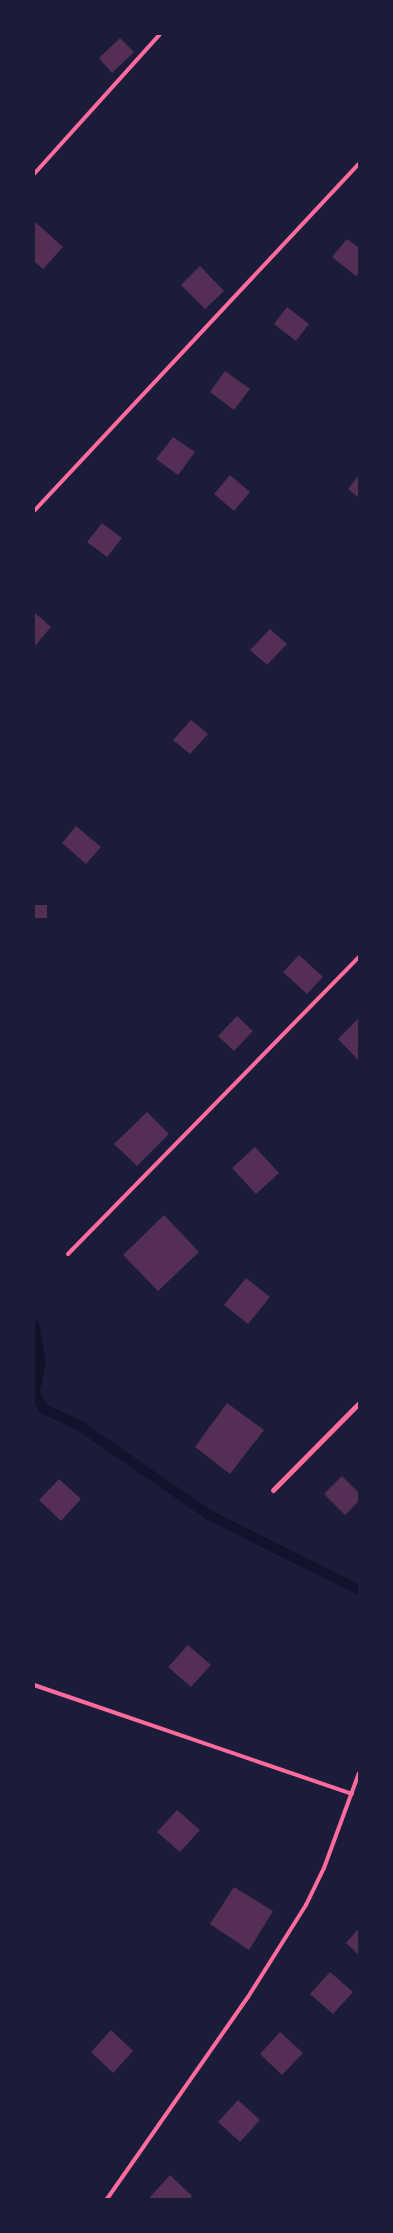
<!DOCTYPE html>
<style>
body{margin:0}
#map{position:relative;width:393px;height:2233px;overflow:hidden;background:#1b1b3a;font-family:Overpass,sans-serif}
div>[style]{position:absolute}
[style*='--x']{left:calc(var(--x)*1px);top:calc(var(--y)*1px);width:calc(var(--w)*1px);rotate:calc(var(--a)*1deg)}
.stream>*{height:10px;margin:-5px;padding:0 5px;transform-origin:5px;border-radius:5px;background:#12122b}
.building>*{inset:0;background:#542f53}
.service>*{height:4px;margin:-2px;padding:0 2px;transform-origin:2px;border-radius:2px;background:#ff6b9d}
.minor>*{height:5px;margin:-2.5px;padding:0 2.5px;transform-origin:2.5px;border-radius:2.5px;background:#ff6b9d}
span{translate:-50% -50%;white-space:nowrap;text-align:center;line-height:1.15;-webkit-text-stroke:5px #1b1b3a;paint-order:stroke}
.frame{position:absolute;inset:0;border:35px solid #1b1b3a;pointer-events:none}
</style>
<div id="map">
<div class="stream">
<div style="--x:34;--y:1324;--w:39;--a:80"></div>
<div style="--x:41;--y:1362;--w:33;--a:102"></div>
<div style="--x:34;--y:1394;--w:18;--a:56"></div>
<div style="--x:44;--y:1409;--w:40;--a:25"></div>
<div style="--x:80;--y:1426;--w:157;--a:34.6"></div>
<div style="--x:209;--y:1515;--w:168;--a:26.6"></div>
</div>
<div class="building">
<div style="clip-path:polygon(120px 38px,134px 52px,112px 73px,99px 58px)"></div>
<div style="clip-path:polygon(34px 221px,63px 247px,43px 269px,34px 261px)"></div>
<div style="clip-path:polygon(347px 239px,359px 248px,359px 273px,356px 276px,332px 257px)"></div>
<div style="clip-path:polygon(200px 266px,224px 291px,205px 309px,181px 285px)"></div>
<div style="clip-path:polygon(287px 307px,309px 324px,296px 341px,274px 324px)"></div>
<div style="clip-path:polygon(225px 371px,250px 389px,234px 410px,210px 392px)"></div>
<div style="clip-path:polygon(173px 437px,195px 452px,178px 475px,156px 459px)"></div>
<div style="clip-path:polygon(230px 475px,250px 492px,234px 511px,214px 494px)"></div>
<div style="clip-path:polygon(359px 475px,359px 498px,348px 489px)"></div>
<div style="clip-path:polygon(102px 523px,122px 538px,107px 557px,87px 542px)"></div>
<div style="clip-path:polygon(34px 612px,51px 627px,34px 647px)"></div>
<div style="clip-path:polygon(270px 629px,287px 644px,267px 665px,250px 650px)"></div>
<div style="clip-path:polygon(191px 720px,208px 734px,190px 754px,173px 740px)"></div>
<div style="clip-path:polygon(76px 826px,101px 847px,86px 864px,62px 843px)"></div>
<div style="clip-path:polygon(34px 905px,47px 905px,47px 918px,34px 918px)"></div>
<div style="clip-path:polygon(299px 955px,323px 977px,307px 994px,283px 972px)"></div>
<div style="clip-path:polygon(237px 1016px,253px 1031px,234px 1051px,218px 1036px)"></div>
<div style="clip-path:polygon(358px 1019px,359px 1020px,359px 1061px,338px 1039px)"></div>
<div style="clip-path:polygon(147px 1112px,169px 1134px,137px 1166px,114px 1144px)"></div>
<div style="clip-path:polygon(255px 1147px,279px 1173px,256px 1194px,232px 1168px)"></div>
<div style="clip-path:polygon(164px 1215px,199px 1252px,158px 1291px,123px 1255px)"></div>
<div style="clip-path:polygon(246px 1278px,270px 1297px,248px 1324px,224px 1305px)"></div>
<div style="clip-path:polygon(227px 1403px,264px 1430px,230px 1474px,195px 1447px)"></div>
<div style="clip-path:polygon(342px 1476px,359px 1493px,359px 1501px,345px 1515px,324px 1494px)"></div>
<div style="clip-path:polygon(59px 1479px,81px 1499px,61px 1521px,39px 1500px)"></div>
<div style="clip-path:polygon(188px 1645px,211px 1665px,191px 1687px,168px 1667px)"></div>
<div style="clip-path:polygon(177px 1810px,200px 1830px,180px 1852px,157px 1832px)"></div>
<div style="clip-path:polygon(234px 1887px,273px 1911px,249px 1950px,210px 1924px)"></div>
<div style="clip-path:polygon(359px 1928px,359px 1955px,346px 1943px)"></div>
<div style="clip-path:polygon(330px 1972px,353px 1992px,333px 2014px,310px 1994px)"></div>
<div style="clip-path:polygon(111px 2030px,133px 2051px,113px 2073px,91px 2052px)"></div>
<div style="clip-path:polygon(280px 2032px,303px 2053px,282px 2075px,260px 2054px)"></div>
<div style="clip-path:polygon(238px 2100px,260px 2120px,240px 2142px,218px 2122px)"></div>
<div style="clip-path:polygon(170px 2175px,192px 2196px,189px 2199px,152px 2199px,150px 2197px)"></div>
</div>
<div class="service">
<div style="--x:34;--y:174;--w:188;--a:-48"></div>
<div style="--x:34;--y:511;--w:475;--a:-46.9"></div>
<div style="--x:68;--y:1254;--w:416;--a:-45.6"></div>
<div style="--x:34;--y:1685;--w:336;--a:18.9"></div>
<div style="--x:107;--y:2199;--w:246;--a:-55.1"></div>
<div style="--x:248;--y:1997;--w:109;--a:-57.8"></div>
<div style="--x:306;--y:1905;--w:41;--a:-64.1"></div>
<div style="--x:324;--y:1868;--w:101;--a:-69.8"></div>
</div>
<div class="minor">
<div style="--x:273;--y:1490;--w:122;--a:-45.3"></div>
</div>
<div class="frame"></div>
</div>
